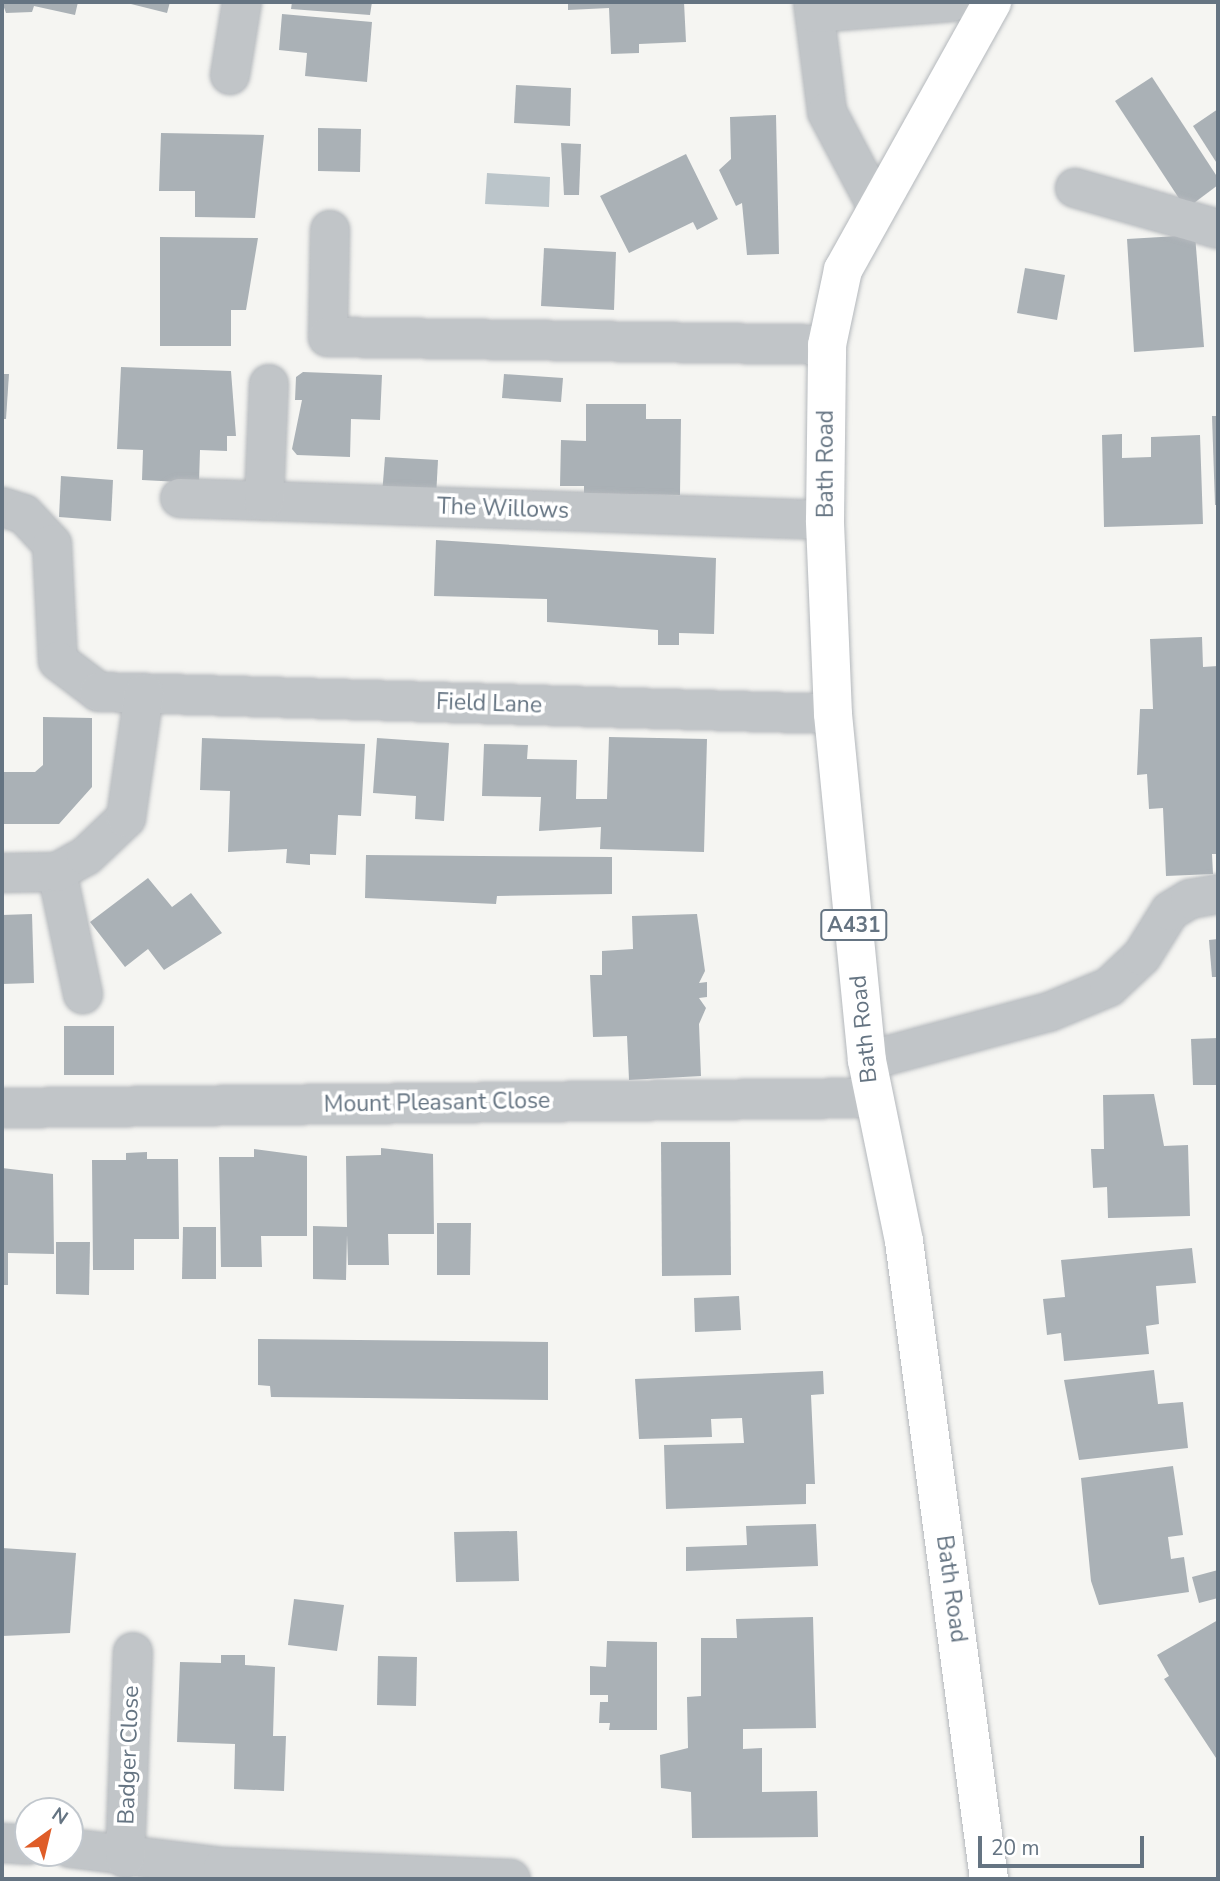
<!DOCTYPE html>
<style>
body{margin:0}
#map{position:relative;width:1220px;height:1881px;overflow:hidden;background:#f5f5f2;font-family:"Nunito Sans",sans-serif}
div>[style]{position:absolute}
[style*='--x']{left:calc(var(--x)*1px);top:calc(var(--y)*1px);width:calc(var(--w)*1px);rotate:calc(var(--a)*1deg)}
.water>*{inset:0;background:#bbc5ca}
.building>*{inset:0;background:#aab1b6}
.roads{filter:drop-shadow(0 0 2px #b4b8bc) drop-shadow(0 0 2px #b4b8bc)}
.minor>*{height:38px;margin:-19px;padding:0 19px;transform-origin:19px;border-radius:19px;background:#c1c5c8}
.major>*{height:38px;margin:-19px;padding:0 19px;transform-origin:19px;border-radius:19px;background:#fff}
span{translate:-50% -50%;white-space:nowrap;text-align:center;line-height:1.15;-webkit-text-stroke:7px #fff;paint-order:stroke}
.shield-label span{padding:2px 5px;background:#fff;border:2px solid;border-radius:5px;-webkit-text-stroke-width:0}
.shield-label{font-size:21px;color:#657482;font-weight:700}
.street-label{font-size:23px;color:#657482}
.frame{position:absolute;inset:0;border:4px solid #657482;pointer-events:none}
.north{position:absolute;left:14px;top:1797px;width:70px;height:70px;box-sizing:border-box;background:#fff;border:2px solid #c1c7cd;border-radius:50%;rotate:34deg;font-size:19px;font-weight:700;line-height:28px;text-align:center;color:#657482}
.north::after{content:'';display:block;margin:auto;width:24px;height:32px;background:#df5d28;clip-path:polygon(50% 0,100% 100%,50% 72%,0 100%)}
.scale{position:absolute;left:978px;top:1836px;width:166px;height:32px;box-sizing:border-box;border:4px solid #657482;border-top:0;padding-left:9px;font-size:21px;line-height:24px;white-space:nowrap;color:#657482;-webkit-text-stroke:5px #fff;paint-order:stroke}
</style>
<div id="map">
<div class="water">
<div style="clip-path:polygon(487px 173px,550px 177px,549px 207px,485px 204px)"></div>
</div>
<div class="building">
<div style="clip-path:polygon(2px 2px,78px 2px,75px 15px,34px 6px,32px 12px,6px 13px)"></div>
<div style="clip-path:polygon(123px 2px,170px 2px,167px 13px)"></div>
<div style="clip-path:polygon(292px 2px,372px 2px,370px 15px,291px 9px)"></div>
<div style="clip-path:polygon(568px 2px,684px 2px,686px 42px,639px 44px,639px 53px,611px 54px,609px 8px,568px 10px)"></div>
<div style="clip-path:polygon(282px 14px,372px 22px,367px 82px,305px 76px,307px 53px,279px 50px)"></div>
<div style="clip-path:polygon(1152px 77px,1218px 178px,1218px 185px,1186px 209px,1115px 101px)"></div>
<div style="clip-path:polygon(516px 85px,571px 88px,570px 126px,514px 123px)"></div>
<div style="clip-path:polygon(1218px 109px,1218px 165px,1193px 126px)"></div>
<div style="clip-path:polygon(776px 115px,779px 254px,747px 255px,742px 203px,736px 206px,719px 170px,731px 159px,730px 117px)"></div>
<div style="clip-path:polygon(318px 128px,361px 129px,360px 172px,318px 171px)"></div>
<div style="clip-path:polygon(161px 133px,264px 135px,255px 218px,195px 217px,195px 191px,159px 191px)"></div>
<div style="clip-path:polygon(561px 143px,581px 144px,579px 195px,564px 195px)"></div>
<div style="clip-path:polygon(686px 154px,718px 219px,697px 230px,693px 222px,629px 253px,600px 196px)"></div>
<div style="clip-path:polygon(1195px 235px,1204px 347px,1134px 352px,1127px 239px)"></div>
<div style="clip-path:polygon(160px 237px,258px 238px,246px 310px,231px 310px,231px 346px,160px 346px)"></div>
<div style="clip-path:polygon(544px 248px,616px 252px,614px 310px,541px 306px)"></div>
<div style="clip-path:polygon(1025px 268px,1065px 275px,1057px 320px,1017px 313px)"></div>
<div style="clip-path:polygon(121px 367px,231px 371px,236px 436px,227px 436px,227px 451px,200px 450px,199px 483px,142px 480px,143px 450px,117px 449px)"></div>
<div style="clip-path:polygon(303px 372px,382px 375px,380px 420px,351px 419px,350px 457px,297px 455px,292px 449px,302px 400px,295px 400px,296px 377px)"></div>
<div style="clip-path:polygon(2px 374px,9px 374px,6px 419px,2px 419px)"></div>
<div style="clip-path:polygon(504px 374px,563px 378px,561px 402px,502px 398px)"></div>
<div style="clip-path:polygon(586px 404px,646px 404px,646px 419px,681px 419px,680px 495px,584px 493px,584px 486px,560px 486px,561px 440px,586px 441px)"></div>
<div style="clip-path:polygon(1212px 416px,1218px 416px,1218px 505px,1215px 505px)"></div>
<div style="clip-path:polygon(1122px 434px,1122px 458px,1151px 457px,1151px 437px,1200px 435px,1203px 524px,1104px 527px,1102px 435px)"></div>
<div style="clip-path:polygon(385px 457px,438px 460px,436px 497px,382px 495px)"></div>
<div style="clip-path:polygon(61px 476px,113px 480px,111px 521px,59px 517px)"></div>
<div style="clip-path:polygon(436px 540px,716px 558px,714px 634px,679px 633px,679px 645px,658px 645px,658px 630px,547px 622px,547px 599px,434px 596px)"></div>
<div style="clip-path:polygon(1202px 637px,1203px 667px,1218px 666px,1218px 854px,1212px 854px,1213px 874px,1166px 876px,1163px 808px,1149px 809px,1147px 774px,1137px 775px,1140px 709px,1153px 709px,1150px 639px)"></div>
<div style="clip-path:polygon(43px 717px,92px 718px,92px 787px,59px 824px,4px 824px,3px 772px,35px 772px,43px 765px)"></div>
<div style="clip-path:polygon(609px 737px,707px 739px,704px 852px,600px 849px,601px 827px,539px 831px,541px 797px,482px 796px,484px 744px,528px 745px,527px 759px,577px 760px,576px 799px,607px 799px)"></div>
<div style="clip-path:polygon(202px 738px,365px 744px,361px 816px,338px 815px,336px 855px,310px 854px,310px 865px,286px 863px,287px 849px,228px 852px,230px 791px,200px 790px)"></div>
<div style="clip-path:polygon(377px 738px,449px 743px,444px 821px,415px 819px,416px 796px,373px 793px)"></div>
<div style="clip-path:polygon(366px 855px,612px 857px,612px 894px,497px 896px,496px 904px,365px 898px)"></div>
<div style="clip-path:polygon(148px 878px,172px 907px,191px 893px,222px 933px,164px 970px,148px 949px,125px 967px,90px 922px)"></div>
<div style="clip-path:polygon(32px 914px,34px 983px,2px 984px,2px 915px)"></div>
<div style="clip-path:polygon(697px 914px,705px 971px,699px 983px,707px 982px,707px 997px,699px 998px,706px 1008px,699px 1024px,701px 1076px,629px 1080px,627px 1036px,593px 1037px,590px 975px,602px 975px,602px 951px,633px 949px,632px 916px)"></div>
<div style="clip-path:polygon(1218px 939px,1218px 977px,1212px 977px,1209px 940px)"></div>
<div style="clip-path:polygon(64px 1026px,114px 1026px,114px 1075px,64px 1075px)"></div>
<div style="clip-path:polygon(1218px 1038px,1218px 1085px,1193px 1085px,1191px 1039px)"></div>
<div style="clip-path:polygon(1154px 1094px,1164px 1146px,1188px 1145px,1190px 1216px,1108px 1218px,1107px 1187px,1093px 1188px,1091px 1149px,1104px 1149px,1103px 1095px)"></div>
<div style="clip-path:polygon(661px 1142px,730px 1142px,731px 1275px,662px 1276px)"></div>
<div style="clip-path:polygon(381px 1148px,433px 1154px,434px 1234px,388px 1234px,389px 1265px,348px 1265px,347px 1235px,346px 1280px,313px 1279px,313px 1226px,347px 1227px,346px 1156px,381px 1155px)"></div>
<div style="clip-path:polygon(254px 1149px,307px 1156px,307px 1236px,261px 1236px,262px 1267px,221px 1267px,219px 1157px,254px 1157px)"></div>
<div style="clip-path:polygon(147px 1152px,147px 1159px,178px 1159px,179px 1239px,134px 1239px,134px 1270px,93px 1270px,92px 1160px,126px 1160px,126px 1153px)"></div>
<div style="clip-path:polygon(2px 1168px,53px 1174px,54px 1254px,8px 1253px,8px 1285px,2px 1285px)"></div>
<div style="clip-path:polygon(437px 1223px,471px 1223px,470px 1275px,437px 1275px)"></div>
<div style="clip-path:polygon(183px 1227px,216px 1227px,216px 1279px,182px 1279px)"></div>
<div style="clip-path:polygon(56px 1242px,90px 1242px,89px 1295px,56px 1294px)"></div>
<div style="clip-path:polygon(1192px 1248px,1196px 1283px,1156px 1286px,1159px 1324px,1146px 1326px,1149px 1354px,1064px 1361px,1061px 1333px,1047px 1335px,1043px 1299px,1065px 1297px,1061px 1260px)"></div>
<div style="clip-path:polygon(739px 1296px,741px 1330px,695px 1332px,694px 1298px)"></div>
<div style="clip-path:polygon(258px 1339px,548px 1342px,548px 1400px,271px 1397px,270px 1386px,258px 1385px)"></div>
<div style="clip-path:polygon(1154px 1370px,1158px 1404px,1183px 1402px,1188px 1448px,1079px 1460px,1064px 1380px)"></div>
<div style="clip-path:polygon(823px 1371px,824px 1394px,811px 1395px,815px 1484px,806px 1484px,806px 1504px,666px 1509px,664px 1445px,744px 1443px,742px 1418px,711px 1419px,712px 1437px,639px 1439px,635px 1379px)"></div>
<div style="clip-path:polygon(1173px 1466px,1183px 1535px,1168px 1537px,1171px 1559px,1184px 1557px,1189px 1592px,1099px 1605px,1091px 1581px,1081px 1478px)"></div>
<div style="clip-path:polygon(816px 1524px,818px 1566px,686px 1571px,686px 1547px,747px 1545px,746px 1526px)"></div>
<div style="clip-path:polygon(517px 1531px,519px 1581px,456px 1582px,454px 1532px)"></div>
<div style="clip-path:polygon(2px 1548px,76px 1553px,70px 1633px,2px 1636px)"></div>
<div style="clip-path:polygon(1218px 1570px,1218px 1598px,1199px 1603px,1192px 1577px)"></div>
<div style="clip-path:polygon(294px 1599px,344px 1605px,337px 1651px,288px 1645px)"></div>
<div style="clip-path:polygon(813px 1617px,816px 1728px,743px 1729px,743px 1749px,762px 1748px,762px 1792px,817px 1791px,818px 1837px,692px 1838px,691px 1792px,661px 1788px,660px 1755px,688px 1748px,687px 1697px,701px 1696px,701px 1638px,737px 1638px,736px 1619px)"></div>
<div style="clip-path:polygon(1218px 1620px,1218px 1761px,1164px 1679px,1169px 1676px,1157px 1655px)"></div>
<div style="clip-path:polygon(607px 1641px,657px 1642px,657px 1730px,609px 1730px,610px 1723px,599px 1723px,600px 1702px,608px 1702px,608px 1695px,590px 1695px,590px 1666px,606px 1667px)"></div>
<div style="clip-path:polygon(221px 1655px,245px 1655px,245px 1665px,275px 1667px,273px 1736px,286px 1736px,284px 1791px,234px 1789px,235px 1744px,177px 1742px,180px 1662px,221px 1663px)"></div>
<div style="clip-path:polygon(378px 1656px,417px 1657px,416px 1706px,377px 1705px)"></div>
</div>
<div class="roads">
<div class="minor">
<div style="--x:813;--y:2;--w:111;--a:82.7"></div>
<div style="--x:827;--y:112;--w:107;--a:62.2"></div>
<div style="--x:815;--y:13;--w:137;--a:-4.6"></div>
<div style="--x:230;--y:75;--w:74;--a:-80.7"></div>
<div style="--x:1075;--y:188;--w:149;--a:16"></div>
<div style="--x:330;--y:230;--w:107;--a:91.1"></div>
<div style="--x:328;--y:337;--w:499;--a:0.9"></div>
<div style="--x:180;--y:498;--w:645;--a:1.95"></div>
<div style="--x:264;--y:501;--w:117;--a:-87.6"></div>
<div style="--x:2;--y:507;--w:23;--a:18"></div>
<div style="--x:24;--y:514;--w:41;--a:47"></div>
<div style="--x:52;--y:544;--w:117;--a:87.1"></div>
<div style="--x:58;--y:661;--w:51;--a:37.1"></div>
<div style="--x:99;--y:692;--w:734;--a:1.72"></div>
<div style="--x:57;--y:872;--w:125;--a:78"></div>
<div style="--x:2;--y:873;--w:55;--a:-1"></div>
<div style="--x:57;--y:872;--w:33;--a:-29"></div>
<div style="--x:86;--y:856;--w:55;--a:-43.5"></div>
<div style="--x:126;--y:818;--w:126;--a:-81.8"></div>
<div style="--x:867;--y:1061;--w:188;--a:-15.1"></div>
<div style="--x:1049;--y:1012;--w:65;--a:-22.6"></div>
<div style="--x:1109;--y:987;--w:45;--a:-43.2"></div>
<div style="--x:1142;--y:956;--w:53;--a:-58.1"></div>
<div style="--x:1170;--y:911;--w:23;--a:-31"></div>
<div style="--x:1190;--y:899;--w:28;--a:-10"></div>
<div style="--x:2;--y:1108;--w:870;--a:-0.66"></div>
<div style="--x:2;--y:1843;--w:26;--a:4"></div>
<div style="--x:70;--y:1848;--w:154;--a:7.1"></div>
<div style="--x:223;--y:1867;--w:288;--a:2.4"></div>
<div style="--x:125;--y:1858;--w:206;--a:-87.8"></div>
</div>
<div class="major">
<div style="--x:989;--y:1879;--w:644;--a:-97.59"></div>
<div style="--x:904;--y:1241;--w:184;--a:-101.6"></div>
<div style="--x:867;--y:1061;--w:349;--a:-95.6"></div>
<div style="--x:833;--y:714;--w:194;--a:-92.4"></div>
<div style="--x:825;--y:520;--w:175;--a:-89.3"></div>
<div style="--x:827;--y:345;--w:77;--a:-78"></div>
<div style="--x:843;--y:270;--w:307;--a:-60.9"></div>
</div>
</div>
<div class="shield-label">
<span style="left:854px;top:925px">A431</span>
</div>
<div class="street-label">
<span style="left:826px;top:464px;rotate:-90deg">Bath Road</span>
<span style="left:503px;top:509px;rotate:2deg">The Willows</span>
<span style="left:489px;top:704px;rotate:2deg">Field Lane</span>
<span style="left:864px;top:1029px;rotate:-96deg">Bath Road</span>
<span style="left:437px;top:1103px;rotate:-1deg">Mount Pleasant Close</span>
<span style="left:951px;top:1589px;rotate:82deg">Bath Road</span>
<span style="left:129px;top:1755px;rotate:-88deg">Badger Close</span>
</div>
<div class="frame"></div>
<div class="north">N</div>
<div class="scale">20 m</div>
</div>
